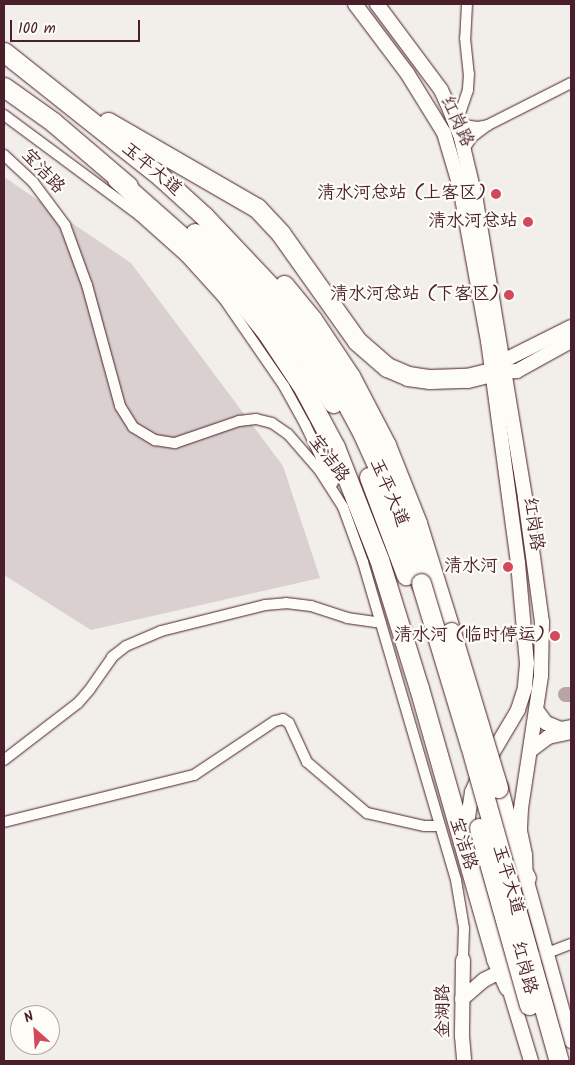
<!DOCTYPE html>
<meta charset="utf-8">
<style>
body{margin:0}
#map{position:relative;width:575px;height:1065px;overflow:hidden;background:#f2efeb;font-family:Kalam,"LXGW WenKai TC",sans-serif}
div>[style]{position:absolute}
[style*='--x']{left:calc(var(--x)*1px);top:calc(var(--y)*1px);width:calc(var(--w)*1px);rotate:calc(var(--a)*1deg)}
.green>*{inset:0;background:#d9d0cf}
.river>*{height:15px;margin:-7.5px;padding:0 7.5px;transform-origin:7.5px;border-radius:7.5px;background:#b7a5a6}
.roads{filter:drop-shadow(0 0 1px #4a1f2b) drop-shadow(0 0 1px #4a1f2b)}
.street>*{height:10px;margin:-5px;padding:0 5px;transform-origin:5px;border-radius:5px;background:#fdfcf7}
.secondary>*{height:14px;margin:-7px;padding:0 7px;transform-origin:7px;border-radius:7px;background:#fdfcf7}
.highway>*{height:19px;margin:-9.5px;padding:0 9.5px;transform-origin:9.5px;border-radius:9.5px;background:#fdfcf7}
.bridges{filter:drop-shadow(0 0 1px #4a1f2b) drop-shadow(0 0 1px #4a1f2b)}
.highway-bridge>*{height:19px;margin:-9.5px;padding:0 9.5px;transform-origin:9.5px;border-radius:9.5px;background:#fdfcf7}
.dots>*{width:14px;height:14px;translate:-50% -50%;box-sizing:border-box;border:2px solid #fdfcf7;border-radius:50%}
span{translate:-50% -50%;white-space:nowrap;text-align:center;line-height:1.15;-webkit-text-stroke:4.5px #fdfcf7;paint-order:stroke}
.street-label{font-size:18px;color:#4a1f2b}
.poi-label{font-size:18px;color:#4a1f2b}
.right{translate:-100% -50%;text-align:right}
.frame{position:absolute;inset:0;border:5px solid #4a1f2b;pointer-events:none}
.north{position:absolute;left:10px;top:1005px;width:50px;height:50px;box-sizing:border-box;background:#fdfcf7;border:1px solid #b5a4a5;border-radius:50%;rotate:334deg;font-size:14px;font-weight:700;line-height:20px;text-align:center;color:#4a1f2b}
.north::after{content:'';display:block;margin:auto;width:18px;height:22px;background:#d1495b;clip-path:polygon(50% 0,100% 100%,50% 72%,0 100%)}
.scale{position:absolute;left:10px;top:20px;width:130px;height:22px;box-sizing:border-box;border:2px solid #4a1f2b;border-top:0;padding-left:6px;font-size:15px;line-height:18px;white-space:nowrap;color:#4a1f2b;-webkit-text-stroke:4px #fdfcf7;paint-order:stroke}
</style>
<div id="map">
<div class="green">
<div style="clip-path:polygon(4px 177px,131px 263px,283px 466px,320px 578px,91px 630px,4px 575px)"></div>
</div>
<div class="river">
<div style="--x:565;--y:694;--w:6;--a:0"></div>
</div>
<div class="roads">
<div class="street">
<div style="--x:467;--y:4;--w:34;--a:93"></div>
<div style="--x:465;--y:38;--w:36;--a:84"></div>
<div style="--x:469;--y:74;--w:16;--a:94"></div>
<div style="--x:468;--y:90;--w:36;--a:109"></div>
<div style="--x:456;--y:124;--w:22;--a:8"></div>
<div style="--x:478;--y:127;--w:10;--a:-11"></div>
<div style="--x:4;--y:115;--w:168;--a:36.5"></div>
<div style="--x:139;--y:215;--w:62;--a:41.7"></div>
<div style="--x:185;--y:256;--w:58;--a:47.8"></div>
<div style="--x:224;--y:299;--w:106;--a:55.4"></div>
<div style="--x:284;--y:386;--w:43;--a:61.1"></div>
<div style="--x:305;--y:424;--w:65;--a:64.6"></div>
<div style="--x:464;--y:149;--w:14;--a:-56"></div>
<div style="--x:472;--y:137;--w:20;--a:-37"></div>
<div style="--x:488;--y:125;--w:93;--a:-26.8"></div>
<div style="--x:4;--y:155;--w:40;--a:43"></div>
<div style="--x:33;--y:182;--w:54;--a:53.3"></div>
<div style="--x:65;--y:225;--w:64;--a:69.9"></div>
<div style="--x:87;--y:285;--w:125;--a:74.7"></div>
<div style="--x:120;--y:406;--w:25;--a:58"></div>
<div style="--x:133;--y:427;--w:26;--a:31"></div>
<div style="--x:155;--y:440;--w:20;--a:9"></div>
<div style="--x:175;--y:443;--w:68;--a:-19"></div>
<div style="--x:239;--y:421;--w:17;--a:-7"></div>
<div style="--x:256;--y:419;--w:16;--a:14"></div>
<div style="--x:272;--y:423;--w:19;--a:35"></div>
<div style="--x:288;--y:434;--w:49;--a:49.1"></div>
<div style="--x:320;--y:471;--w:43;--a:57.4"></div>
<div style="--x:343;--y:507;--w:59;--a:70"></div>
<div style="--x:363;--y:562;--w:331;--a:73.7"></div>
<div style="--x:456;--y:880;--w:49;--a:80.5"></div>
<div style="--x:464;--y:928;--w:32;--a:92"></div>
<div style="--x:4;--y:760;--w:93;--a:-37.6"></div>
<div style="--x:78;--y:703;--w:18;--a:-49"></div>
<div style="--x:90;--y:689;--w:39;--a:-55"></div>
<div style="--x:112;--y:657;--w:18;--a:-38"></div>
<div style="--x:126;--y:646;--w:38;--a:-23"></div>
<div style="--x:161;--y:631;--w:107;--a:-14"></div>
<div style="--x:265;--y:605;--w:21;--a:-5"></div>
<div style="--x:286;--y:603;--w:25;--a:7"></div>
<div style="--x:311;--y:606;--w:38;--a:18"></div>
<div style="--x:347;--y:618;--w:34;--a:8"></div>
<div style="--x:4;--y:822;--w:196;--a:-13.9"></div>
<div style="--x:194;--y:775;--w:97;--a:-33.7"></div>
<div style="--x:275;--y:721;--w:8;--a:-14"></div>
<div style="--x:283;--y:719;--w:7;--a:34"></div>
<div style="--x:289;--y:723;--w:43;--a:65.2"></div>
<div style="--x:307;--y:762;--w:79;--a:40.4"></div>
<div style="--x:367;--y:813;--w:58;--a:12.8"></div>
<div style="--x:424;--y:826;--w:15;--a:0"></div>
<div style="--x:542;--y:955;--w:31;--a:-21"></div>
</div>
<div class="secondary">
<div style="--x:355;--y:4;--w:86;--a:53"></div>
<div style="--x:407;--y:73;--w:70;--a:58.3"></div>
<div style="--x:444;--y:133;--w:56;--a:73.5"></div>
<div style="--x:460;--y:187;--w:157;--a:79.7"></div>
<div style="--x:488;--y:341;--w:224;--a:82.3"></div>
<div style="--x:518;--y:563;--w:100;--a:84.9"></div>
<div style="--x:527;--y:663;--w:25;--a:95"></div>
<div style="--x:525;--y:688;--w:23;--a:108"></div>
<div style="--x:518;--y:710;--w:74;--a:120.7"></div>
<div style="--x:480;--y:774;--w:20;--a:114"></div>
<div style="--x:472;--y:792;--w:26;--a:99"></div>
<div style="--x:468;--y:818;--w:26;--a:83"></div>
<div style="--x:377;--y:4;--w:107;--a:53.3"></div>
<div style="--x:441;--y:90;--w:14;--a:65"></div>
<div style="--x:447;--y:103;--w:38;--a:68"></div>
<div style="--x:461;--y:138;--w:65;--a:76.6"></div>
<div style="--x:476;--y:201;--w:301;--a:80.6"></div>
<div style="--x:525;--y:498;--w:125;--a:82.2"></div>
<div style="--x:542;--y:622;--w:54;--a:91.1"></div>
<div style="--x:541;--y:676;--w:134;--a:98.6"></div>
<div style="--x:521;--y:809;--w:22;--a:93"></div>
<div style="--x:520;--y:831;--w:25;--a:78"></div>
<div style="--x:525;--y:855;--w:23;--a:88"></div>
<div style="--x:526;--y:878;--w:169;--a:74.6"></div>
<div style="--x:497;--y:366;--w:8;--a:-40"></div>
<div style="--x:503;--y:361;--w:76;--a:-26.6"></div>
<div style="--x:497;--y:372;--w:20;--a:-3"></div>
<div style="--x:517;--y:371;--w:62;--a:-29.1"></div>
<div style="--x:537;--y:711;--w:15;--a:53"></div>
<div style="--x:546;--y:723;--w:16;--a:22"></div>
<div style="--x:561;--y:729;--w:10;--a:-11"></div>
<div style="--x:531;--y:750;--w:21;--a:-37"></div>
<div style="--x:548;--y:737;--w:24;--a:-12"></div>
<div style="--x:463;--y:960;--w:76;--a:90.8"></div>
<div style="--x:462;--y:1036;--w:25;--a:85"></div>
<div style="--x:506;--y:978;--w:87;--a:73.2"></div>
<div style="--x:462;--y:999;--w:29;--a:-41"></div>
<div style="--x:484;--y:980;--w:22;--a:-27"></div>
</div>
<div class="highway">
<div style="--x:4;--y:52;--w:201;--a:38.5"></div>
<div style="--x:161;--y:177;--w:58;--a:42.2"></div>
<div style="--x:204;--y:216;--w:99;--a:46.6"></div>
<div style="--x:272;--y:288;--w:103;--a:55.7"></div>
<div style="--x:330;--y:373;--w:65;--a:61.5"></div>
<div style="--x:361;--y:430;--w:75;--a:65.5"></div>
<div style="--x:392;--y:498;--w:90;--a:71.2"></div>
<div style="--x:4;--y:87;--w:60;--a:35.5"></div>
<div style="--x:53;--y:122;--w:99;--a:40.5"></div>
<div style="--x:108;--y:122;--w:172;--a:30"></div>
<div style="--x:257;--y:208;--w:35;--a:47"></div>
<div style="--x:281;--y:234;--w:131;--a:54.6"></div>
<div style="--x:357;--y:341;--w:40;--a:41"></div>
<div style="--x:387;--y:367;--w:23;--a:23"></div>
<div style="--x:408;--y:376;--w:22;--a:8"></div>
<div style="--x:430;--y:379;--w:37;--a:-2"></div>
<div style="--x:467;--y:378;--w:25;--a:-14"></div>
<div style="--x:117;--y:179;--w:95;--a:41.6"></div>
<div style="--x:188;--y:242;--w:76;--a:47.7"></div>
<div style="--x:239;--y:298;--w:45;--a:51.3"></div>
<div style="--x:267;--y:333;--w:67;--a:56.5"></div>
<div style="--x:304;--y:389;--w:66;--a:61.9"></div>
<div style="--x:335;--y:447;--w:120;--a:68.6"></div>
<div style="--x:379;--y:559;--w:135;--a:72.8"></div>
<div style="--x:419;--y:688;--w:282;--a:74.1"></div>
<div style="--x:496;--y:959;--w:30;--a:66"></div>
<div style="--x:195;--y:233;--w:33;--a:43"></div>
<div style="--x:219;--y:255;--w:67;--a:47.4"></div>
<div style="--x:264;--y:304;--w:67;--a:52.3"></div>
<div style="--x:305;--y:357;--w:54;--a:58.7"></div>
<div style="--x:284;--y:285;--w:44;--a:50.5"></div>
<div style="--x:312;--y:319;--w:69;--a:56.3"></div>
<div style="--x:350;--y:376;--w:78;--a:62.4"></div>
<div style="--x:386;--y:445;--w:84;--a:68.3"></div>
<div style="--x:417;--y:523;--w:114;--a:72.7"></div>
<div style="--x:369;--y:477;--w:105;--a:69.3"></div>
<div style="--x:498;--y:788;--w:80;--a:75.4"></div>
<div style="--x:518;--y:865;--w:15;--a:58"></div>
</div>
</div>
<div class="bridges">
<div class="highway-bridge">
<div style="--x:421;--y:583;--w:169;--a:73.2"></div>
<div style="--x:470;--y:745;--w:328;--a:74.3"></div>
<div style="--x:451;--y:632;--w:163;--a:73.2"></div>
<div style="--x:479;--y:828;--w:184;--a:74.2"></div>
</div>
</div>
<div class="dots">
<div style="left:496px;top:194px;background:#d1495b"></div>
<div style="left:528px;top:222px;background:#d1495b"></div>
<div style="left:509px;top:295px;background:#d1495b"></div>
<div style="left:508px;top:567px;background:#d1495b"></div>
<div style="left:555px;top:636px;background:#d1495b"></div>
</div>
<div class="street-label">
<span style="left:456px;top:122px;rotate:65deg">红岗路</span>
<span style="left:151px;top:170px;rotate:40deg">玉平大道</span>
<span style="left:42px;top:172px;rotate:47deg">宝洁路</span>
<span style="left:328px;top:459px;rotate:53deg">宝洁路</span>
<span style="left:388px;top:493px;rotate:67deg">玉平大道</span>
<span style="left:532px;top:524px;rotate:82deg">红岗路</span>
<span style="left:462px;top:844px;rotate:73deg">宝洁路</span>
<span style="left:507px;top:880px;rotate:74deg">玉平大道</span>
<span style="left:523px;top:968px;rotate:75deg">红岗路</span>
<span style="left:444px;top:1011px;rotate:-90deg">金湖路</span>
</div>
<div class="poi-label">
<span class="right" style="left:486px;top:194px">清水河总站 (上客区)</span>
<span class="right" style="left:518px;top:222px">清水河总站</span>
<span class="right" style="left:499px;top:295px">清水河总站 (下客区)</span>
<span class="right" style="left:498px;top:567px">清水河</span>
<span class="right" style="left:545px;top:636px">清水河 (临时停运)</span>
</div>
<div class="frame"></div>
<div class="north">N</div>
<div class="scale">100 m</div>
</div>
